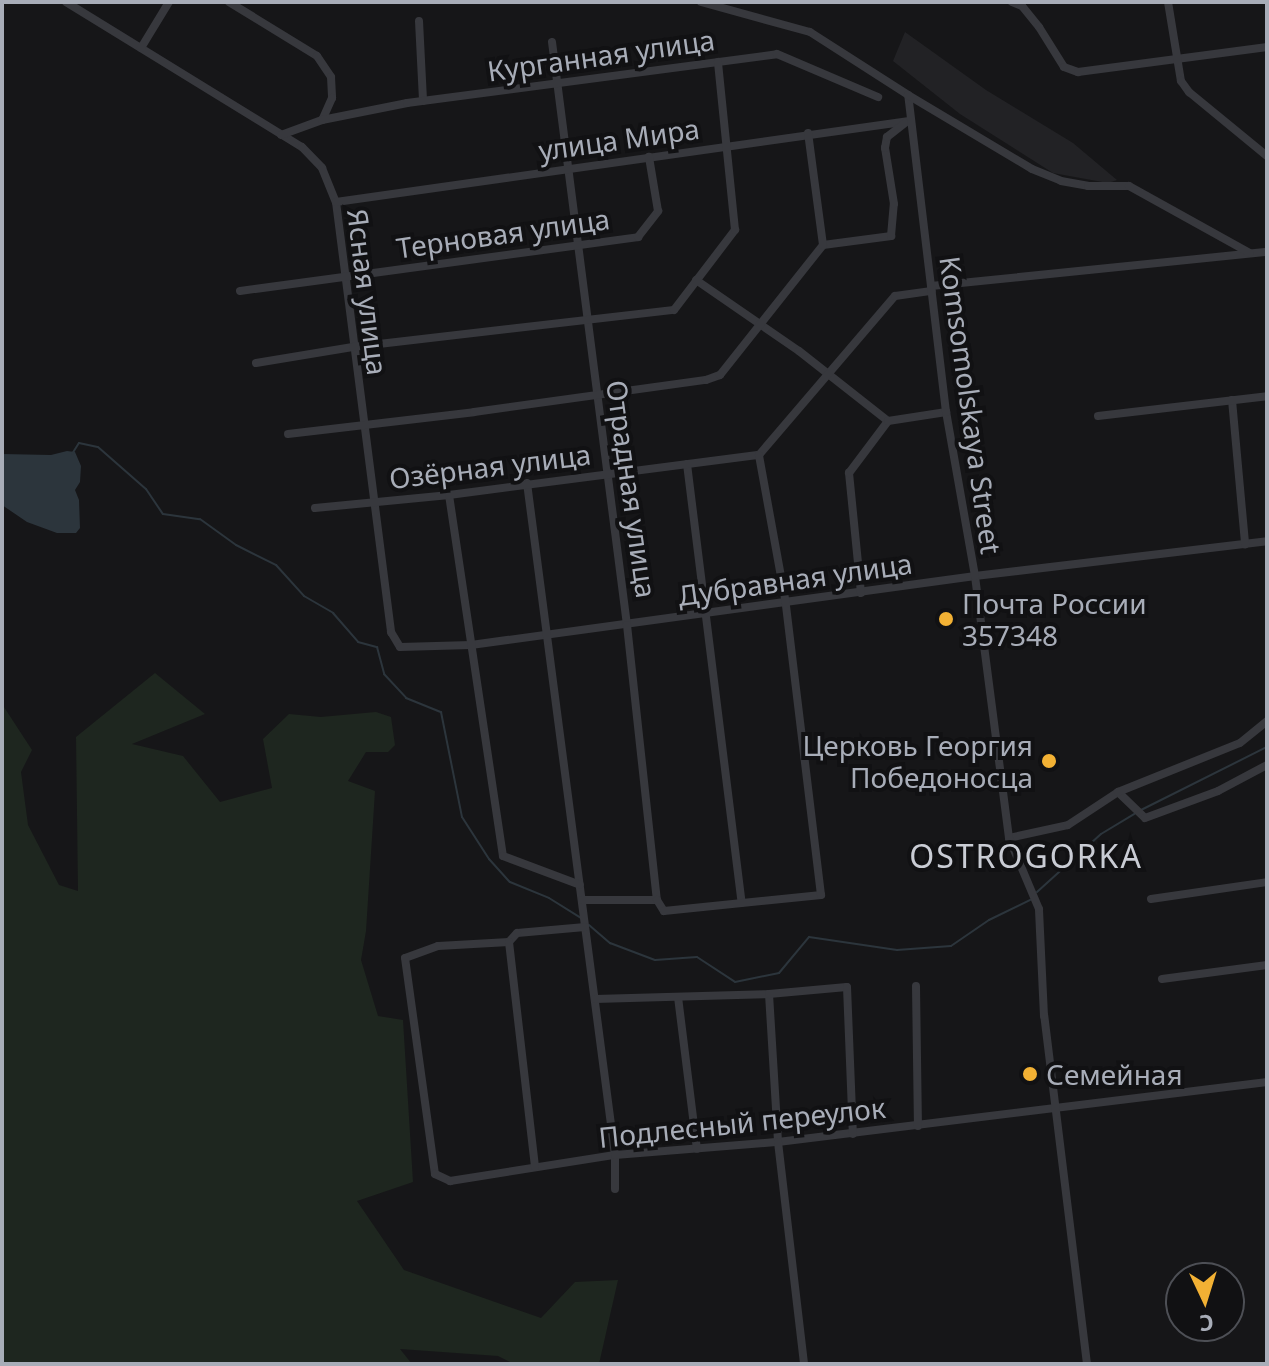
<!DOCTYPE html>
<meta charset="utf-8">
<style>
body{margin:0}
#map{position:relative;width:1269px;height:1366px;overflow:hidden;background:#161618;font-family:"Noto Sans",sans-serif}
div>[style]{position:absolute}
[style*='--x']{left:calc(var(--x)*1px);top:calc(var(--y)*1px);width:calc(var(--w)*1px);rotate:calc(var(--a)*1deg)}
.built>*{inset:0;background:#222225}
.green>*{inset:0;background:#1e261f}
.water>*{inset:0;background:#2c353c}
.stream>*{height:2px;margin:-1px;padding:0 1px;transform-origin:1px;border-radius:1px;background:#2c353c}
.minor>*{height:8px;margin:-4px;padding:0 4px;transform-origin:4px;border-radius:4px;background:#37383d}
.dots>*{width:22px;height:22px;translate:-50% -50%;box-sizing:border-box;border:4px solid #111113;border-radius:50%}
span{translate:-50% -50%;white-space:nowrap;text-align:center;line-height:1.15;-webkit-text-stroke:8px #111113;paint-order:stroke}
.street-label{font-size:28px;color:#a8adb8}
.poi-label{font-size:28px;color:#a8adb8}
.left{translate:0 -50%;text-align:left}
.right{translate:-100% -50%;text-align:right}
.quarter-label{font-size:32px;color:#c9ccd4;letter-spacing:2px}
.frame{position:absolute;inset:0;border:4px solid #a8adb8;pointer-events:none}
.north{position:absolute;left:1165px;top:1262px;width:80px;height:80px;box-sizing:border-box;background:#111113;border:2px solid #4d4f55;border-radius:50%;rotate:176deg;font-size:22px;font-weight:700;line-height:32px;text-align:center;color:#a8adb8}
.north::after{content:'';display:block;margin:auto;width:28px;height:36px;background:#f2b134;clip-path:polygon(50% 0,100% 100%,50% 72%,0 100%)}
</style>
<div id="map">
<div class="built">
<div style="clip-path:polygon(905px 32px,986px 90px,1073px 143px,1117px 180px,1108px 183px,1053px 173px,960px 114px,893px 61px)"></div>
</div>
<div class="green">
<div style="clip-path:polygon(155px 673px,205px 714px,132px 744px,183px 756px,220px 802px,272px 788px,263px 739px,289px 714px,321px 717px,376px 712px,391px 717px,395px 745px,388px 752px,366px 752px,348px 781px,375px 791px,366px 931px,361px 960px,378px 1016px,403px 1020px,413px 1182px,357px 1201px,404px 1270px,541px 1318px,575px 1282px,618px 1280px,599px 1364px,514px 1364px,498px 1356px,400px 1349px,412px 1364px,2px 1364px,2px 704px,32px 750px,21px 772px,28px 825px,59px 885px,78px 891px,76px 737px)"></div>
</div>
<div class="water">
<div style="clip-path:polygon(67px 451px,75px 452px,81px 466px,80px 482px,75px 490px,79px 500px,80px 528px,76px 533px,57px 533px,27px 522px,2px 505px,2px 454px,51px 455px)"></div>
</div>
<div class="stream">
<div style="--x:72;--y:454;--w:13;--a:-58"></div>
<div style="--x:79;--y:443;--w:19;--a:12"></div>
<div style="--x:98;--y:447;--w:64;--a:41.2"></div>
<div style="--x:146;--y:489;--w:30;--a:56"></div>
<div style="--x:163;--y:514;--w:37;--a:8"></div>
<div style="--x:200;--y:519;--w:44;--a:35.8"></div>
<div style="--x:236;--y:545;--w:45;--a:26.6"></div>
<div style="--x:276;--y:565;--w:42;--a:47.9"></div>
<div style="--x:304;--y:596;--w:34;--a:30"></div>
<div style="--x:333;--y:613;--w:38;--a:49"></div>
<div style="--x:358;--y:642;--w:20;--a:15"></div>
<div style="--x:377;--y:647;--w:28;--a:75"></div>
<div style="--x:384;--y:674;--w:33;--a:47"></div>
<div style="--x:406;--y:698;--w:38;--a:22"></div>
<div style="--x:441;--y:712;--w:107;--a:78.7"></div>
<div style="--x:462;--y:817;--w:50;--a:57.3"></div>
<div style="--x:489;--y:859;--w:31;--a:48"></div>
<div style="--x:510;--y:882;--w:42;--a:22.3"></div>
<div style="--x:549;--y:898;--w:38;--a:32"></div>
<div style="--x:1139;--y:811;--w:143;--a:-26.6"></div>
<div style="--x:1037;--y:892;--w:86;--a:-42.2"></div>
<div style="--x:1101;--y:834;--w:39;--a:-31"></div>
<div style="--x:589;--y:925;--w:28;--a:41"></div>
<div style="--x:610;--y:943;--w:48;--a:20.7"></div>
<div style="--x:655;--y:960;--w:42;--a:-4.1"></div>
<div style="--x:697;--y:957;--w:45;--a:33.3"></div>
<div style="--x:735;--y:982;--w:45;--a:-11.6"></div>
<div style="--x:779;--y:973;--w:47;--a:-50.2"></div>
<div style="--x:809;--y:937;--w:89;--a:8.4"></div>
<div style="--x:897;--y:950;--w:54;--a:-4.2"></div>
<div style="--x:951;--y:946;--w:46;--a:-34.4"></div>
<div style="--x:989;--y:920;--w:46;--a:-26"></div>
</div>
<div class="minor">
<div style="--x:66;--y:2;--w:277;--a:31.6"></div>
<div style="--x:302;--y:147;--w:29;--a:46"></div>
<div style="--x:322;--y:168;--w:37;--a:68"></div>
<div style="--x:336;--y:202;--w:434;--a:82.7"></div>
<div style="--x:391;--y:632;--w:17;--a:59"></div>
<div style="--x:400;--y:647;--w:71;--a:-1.6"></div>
<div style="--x:471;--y:645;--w:509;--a:-7.8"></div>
<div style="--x:975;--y:576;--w:294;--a:-6.8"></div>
<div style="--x:229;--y:2;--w:103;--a:31.5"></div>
<div style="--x:317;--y:56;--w:25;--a:56"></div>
<div style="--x:331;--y:77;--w:21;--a:87"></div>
<div style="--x:332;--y:98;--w:24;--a:114"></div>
<div style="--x:701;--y:2;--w:113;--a:15.4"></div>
<div style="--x:810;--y:32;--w:117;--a:32.7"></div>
<div style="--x:1012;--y:2;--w:11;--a:22"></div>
<div style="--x:1022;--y:6;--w:27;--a:51"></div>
<div style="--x:1039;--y:27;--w:47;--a:58"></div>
<div style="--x:1064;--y:67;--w:15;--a:20"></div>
<div style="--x:1078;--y:72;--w:191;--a:-7.5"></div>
<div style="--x:1168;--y:2;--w:80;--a:80.7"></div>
<div style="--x:1181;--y:81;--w:14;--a:54"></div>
<div style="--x:1189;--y:92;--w:101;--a:39.4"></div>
<div style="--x:419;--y:21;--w:80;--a:87.1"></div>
<div style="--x:552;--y:42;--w:588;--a:82.67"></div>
<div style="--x:627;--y:625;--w:277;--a:83.8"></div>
<div style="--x:141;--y:48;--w:54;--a:-58.7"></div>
<div style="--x:281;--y:135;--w:44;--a:-20.1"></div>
<div style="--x:322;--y:120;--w:87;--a:-11.3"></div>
<div style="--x:407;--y:103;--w:373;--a:-7.5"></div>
<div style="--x:777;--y:54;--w:110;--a:23.1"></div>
<div style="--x:336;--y:202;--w:579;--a:-8.05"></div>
<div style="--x:823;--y:245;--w:69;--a:-7.5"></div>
<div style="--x:891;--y:236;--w:32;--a:-85"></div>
<div style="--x:894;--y:204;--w:57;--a:-99.1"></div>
<div style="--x:885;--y:148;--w:11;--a:-80"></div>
<div style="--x:887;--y:137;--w:23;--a:-38"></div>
<div style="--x:696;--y:280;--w:125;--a:34.6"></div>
<div style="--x:799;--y:351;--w:113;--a:38.2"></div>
<div style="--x:931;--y:286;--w:338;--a:-5.8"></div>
<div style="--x:240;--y:291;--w:402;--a:-7.7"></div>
<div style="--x:638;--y:237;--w:33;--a:-52"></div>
<div style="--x:658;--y:211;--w:55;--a:-99.5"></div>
<div style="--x:256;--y:363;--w:98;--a:-9.4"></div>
<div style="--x:353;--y:347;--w:323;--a:-6.6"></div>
<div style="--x:674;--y:310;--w:101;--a:-52.7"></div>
<div style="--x:735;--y:230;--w:169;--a:-95.8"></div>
<div style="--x:1232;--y:400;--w:145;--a:84.8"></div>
<div style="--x:1098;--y:416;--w:170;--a:-6.7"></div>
<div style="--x:288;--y:434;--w:187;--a:-6.7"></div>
<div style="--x:474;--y:412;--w:234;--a:-7.9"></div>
<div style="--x:706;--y:380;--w:15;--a:-20"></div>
<div style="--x:720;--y:375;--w:166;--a:-51.6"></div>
<div style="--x:823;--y:245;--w:113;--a:-97.6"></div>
<div style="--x:687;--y:464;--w:442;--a:82.9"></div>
<div style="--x:527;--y:483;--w:678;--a:82.54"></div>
<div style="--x:615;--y:1155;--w:34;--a:90"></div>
<div style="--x:449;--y:495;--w:365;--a:81.5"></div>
<div style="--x:503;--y:856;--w:82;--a:20.6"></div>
<div style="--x:315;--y:508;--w:135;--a:-5.5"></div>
<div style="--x:449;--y:495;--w:313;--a:-7.4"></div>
<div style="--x:759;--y:455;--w:209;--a:-49.5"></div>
<div style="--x:895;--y:296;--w:37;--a:-8"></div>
<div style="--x:861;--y:593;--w:121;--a:-95.7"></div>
<div style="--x:849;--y:473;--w:65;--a:-53.1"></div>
<div style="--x:888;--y:421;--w:59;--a:-8.8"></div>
<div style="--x:1118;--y:792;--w:37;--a:44"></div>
<div style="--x:1145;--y:818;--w:78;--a:-20.3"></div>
<div style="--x:1218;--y:791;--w:55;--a:-28"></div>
<div style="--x:1009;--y:838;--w:60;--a:-12.4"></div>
<div style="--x:1068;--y:825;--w:60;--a:-33.4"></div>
<div style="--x:1118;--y:792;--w:131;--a:-21.9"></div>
<div style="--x:1240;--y:743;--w:35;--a:-39"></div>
<div style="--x:1151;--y:899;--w:117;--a:-8.3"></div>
<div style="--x:582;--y:900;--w:75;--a:0"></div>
<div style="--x:657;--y:900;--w:13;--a:58"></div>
<div style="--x:664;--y:911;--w:158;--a:-5.8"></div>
<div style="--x:821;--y:895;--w:293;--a:-96.9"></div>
<div style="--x:786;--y:604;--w:151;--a:-100.3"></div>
<div style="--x:585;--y:927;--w:68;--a:175"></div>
<div style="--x:517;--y:933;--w:12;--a:132"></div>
<div style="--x:509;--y:942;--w:71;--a:176.8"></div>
<div style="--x:438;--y:946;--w:35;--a:160"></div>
<div style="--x:405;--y:958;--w:218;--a:82.1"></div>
<div style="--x:435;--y:1174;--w:17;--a:25"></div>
<div style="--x:450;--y:1181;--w:167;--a:-9"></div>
<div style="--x:615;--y:1155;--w:164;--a:-4.6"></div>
<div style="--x:778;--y:1142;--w:493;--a:-7"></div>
<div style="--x:509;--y:942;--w:226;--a:83.4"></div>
<div style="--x:1162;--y:979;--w:106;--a:-7.6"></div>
<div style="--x:916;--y:986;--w:140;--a:89.2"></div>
<div style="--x:769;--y:994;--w:148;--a:86.5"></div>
<div style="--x:778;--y:1142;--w:224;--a:83.3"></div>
<div style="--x:678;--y:997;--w:153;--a:82.9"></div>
<div style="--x:595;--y:999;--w:174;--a:-1.6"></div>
<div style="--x:769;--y:994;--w:78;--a:-5.1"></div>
<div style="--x:847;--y:987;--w:147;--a:87.7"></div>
<div style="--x:1087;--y:1364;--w:351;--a:-97"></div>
<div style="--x:1044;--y:1016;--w:107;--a:-92.7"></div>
<div style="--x:1039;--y:909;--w:77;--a:-112.9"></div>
<div style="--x:1009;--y:838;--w:264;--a:-97.4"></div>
<div style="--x:975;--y:576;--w:167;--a:-100"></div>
<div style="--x:946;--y:412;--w:319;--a:-96.8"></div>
<div style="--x:908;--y:95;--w:144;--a:30.8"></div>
<div style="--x:1032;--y:169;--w:31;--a:22"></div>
<div style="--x:1061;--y:181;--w:27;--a:10"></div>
<div style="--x:1088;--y:186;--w:41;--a:0"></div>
<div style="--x:1129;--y:186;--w:138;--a:29"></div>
</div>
<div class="dots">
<div style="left:946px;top:619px;background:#f2b134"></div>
<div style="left:1049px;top:761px;background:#f2b134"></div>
<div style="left:1030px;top:1074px;background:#f2b134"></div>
</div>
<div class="street-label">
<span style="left:601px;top:55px;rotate:-8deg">Курганная улица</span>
<span style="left:619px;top:139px;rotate:-8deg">улица Мира</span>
<span style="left:503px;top:233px;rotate:-8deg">Терновая улица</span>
<span style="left:368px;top:292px;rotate:83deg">Ясная улица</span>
<span style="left:971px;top:405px;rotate:82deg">Komsomolskaya Street</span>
<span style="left:490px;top:466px;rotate:-7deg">Озёрная улица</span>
<span style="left:632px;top:489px;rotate:82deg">Отрадная улица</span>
<span style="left:795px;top:579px;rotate:-8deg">Дубравная улица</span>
<span style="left:742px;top:1122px;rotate:-6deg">Подлесный переулок</span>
</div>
<div class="poi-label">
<span class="left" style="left:962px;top:619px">Почта России<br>357348</span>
<span class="right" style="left:1033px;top:761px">Церковь Георгия<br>Победоносца</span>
<span class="left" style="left:1046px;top:1074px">Семейная</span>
</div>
<div class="quarter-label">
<span style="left:1026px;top:856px">OSTROGORKA</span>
</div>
<div class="frame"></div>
<div class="north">С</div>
</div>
